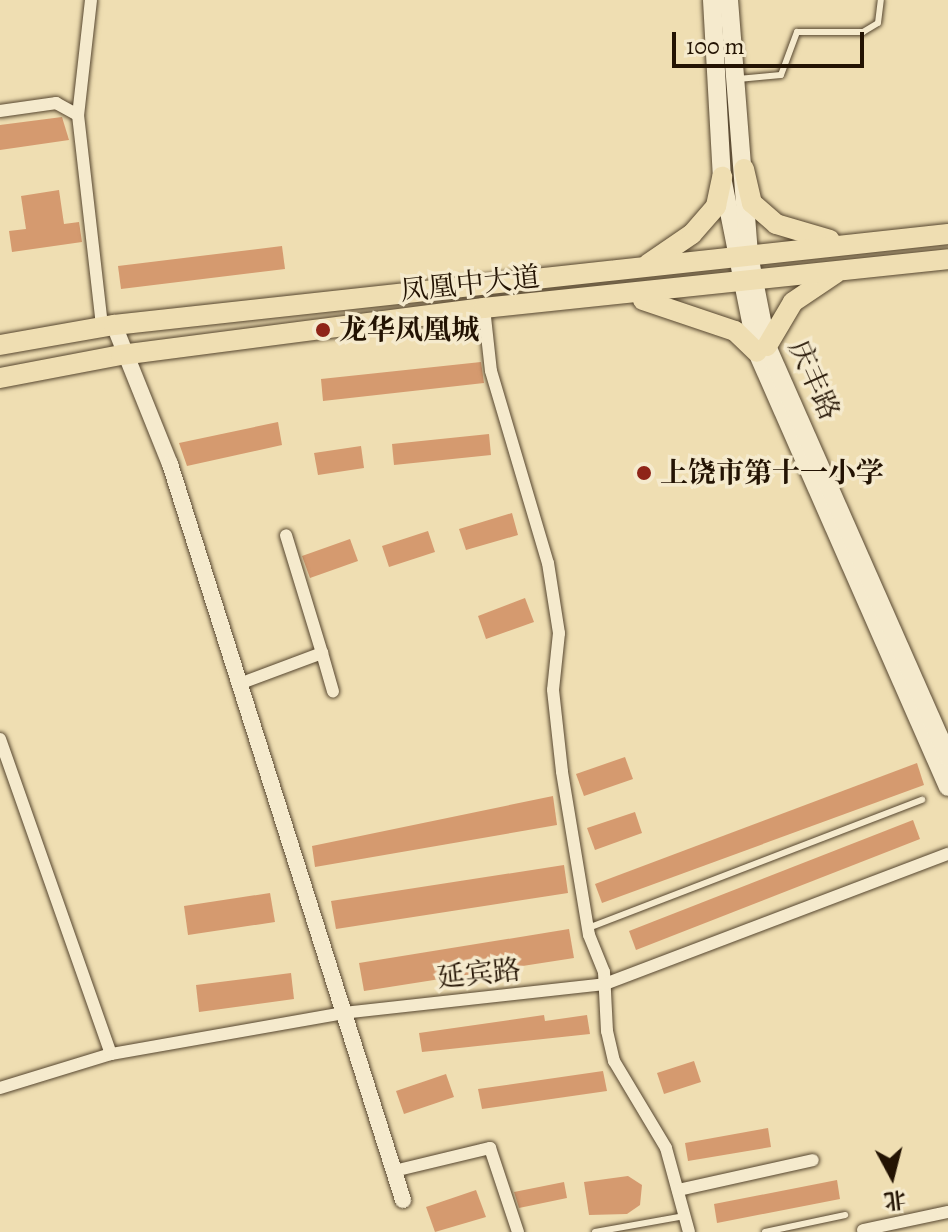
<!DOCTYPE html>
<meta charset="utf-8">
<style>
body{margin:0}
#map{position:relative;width:948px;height:1232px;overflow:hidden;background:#efdeb2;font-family:Alegreya,"Noto Serif SC",serif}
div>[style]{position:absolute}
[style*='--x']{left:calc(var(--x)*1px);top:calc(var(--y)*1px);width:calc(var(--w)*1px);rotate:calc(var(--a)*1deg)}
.building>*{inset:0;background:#d59a6f}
.roads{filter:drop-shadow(0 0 2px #56462f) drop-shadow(0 0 2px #56462f)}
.service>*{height:6px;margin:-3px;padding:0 3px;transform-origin:3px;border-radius:3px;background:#f5eacd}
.minor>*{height:12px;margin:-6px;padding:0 6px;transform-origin:6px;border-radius:6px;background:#f5eacd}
.tertiary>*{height:16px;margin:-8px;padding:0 8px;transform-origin:8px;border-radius:8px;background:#f5eacd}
.secondary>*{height:18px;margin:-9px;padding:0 9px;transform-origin:9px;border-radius:9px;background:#f5eacd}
.primary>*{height:20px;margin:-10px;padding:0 10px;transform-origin:10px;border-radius:10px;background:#efdeb2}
.dots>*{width:22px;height:22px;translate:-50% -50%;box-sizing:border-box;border:4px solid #f5eacd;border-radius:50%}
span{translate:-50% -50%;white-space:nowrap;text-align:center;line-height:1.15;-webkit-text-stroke:7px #f5eacd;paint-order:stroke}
.street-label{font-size:28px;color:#231303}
.poi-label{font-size:28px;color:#231303;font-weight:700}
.left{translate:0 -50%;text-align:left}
.north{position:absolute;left:852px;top:1136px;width:80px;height:80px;-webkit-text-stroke:6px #f5eacd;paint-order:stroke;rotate:173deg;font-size:22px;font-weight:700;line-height:32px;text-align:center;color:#231303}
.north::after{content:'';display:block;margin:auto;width:28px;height:36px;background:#231303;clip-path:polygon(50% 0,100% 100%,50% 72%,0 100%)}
.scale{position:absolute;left:672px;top:32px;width:192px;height:36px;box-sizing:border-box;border:4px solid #231303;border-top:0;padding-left:10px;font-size:24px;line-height:28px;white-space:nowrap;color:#231303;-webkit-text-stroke:6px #f5eacd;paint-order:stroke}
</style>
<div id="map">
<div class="building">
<div style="clip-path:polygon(62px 117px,69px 140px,0 150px,0 125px)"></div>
<div style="clip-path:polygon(59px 190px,64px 224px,79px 222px,82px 242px,12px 252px,9px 231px,26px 229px,21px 196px)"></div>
<div style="clip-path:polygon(282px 246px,285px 269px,121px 289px,118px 266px)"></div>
<div style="clip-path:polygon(481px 362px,484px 383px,323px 401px,321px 379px)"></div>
<div style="clip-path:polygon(278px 422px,282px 445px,187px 466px,179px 443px)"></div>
<div style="clip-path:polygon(489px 434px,491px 455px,394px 465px,392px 444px)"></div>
<div style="clip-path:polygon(361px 446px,364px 468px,318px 475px,314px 453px)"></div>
<div style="clip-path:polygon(512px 513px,518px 535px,466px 550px,459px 529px)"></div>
<div style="clip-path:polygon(428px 531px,435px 552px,389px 567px,382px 546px)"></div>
<div style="clip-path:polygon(350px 539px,358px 561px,310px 578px,302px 556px)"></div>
<div style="clip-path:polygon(525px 598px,534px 622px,486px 639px,478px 616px)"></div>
<div style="clip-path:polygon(625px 757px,633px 779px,584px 796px,576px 774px)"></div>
<div style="clip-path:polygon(917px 763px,924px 785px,602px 903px,595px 884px)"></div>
<div style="clip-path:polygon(553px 796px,557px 825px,315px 867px,312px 846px)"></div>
<div style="clip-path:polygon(635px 812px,642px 833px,595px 850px,587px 828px)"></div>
<div style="clip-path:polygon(913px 820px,920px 839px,636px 950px,629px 931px)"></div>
<div style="clip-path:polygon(564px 865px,568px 893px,336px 929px,331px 901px)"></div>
<div style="clip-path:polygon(270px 893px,275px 922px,188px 935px,184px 906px)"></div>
<div style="clip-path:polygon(569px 929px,574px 958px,364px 991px,359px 963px)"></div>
<div style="clip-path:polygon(291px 973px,294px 999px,199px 1012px,196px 985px)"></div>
<div style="clip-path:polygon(544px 1015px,545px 1021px,587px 1015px,590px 1034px,422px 1052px,419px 1033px)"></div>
<div style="clip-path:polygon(694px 1061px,701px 1082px,664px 1094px,657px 1073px)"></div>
<div style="clip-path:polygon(603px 1071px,607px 1091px,482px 1109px,478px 1089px)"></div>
<div style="clip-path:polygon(446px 1074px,454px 1097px,404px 1114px,396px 1091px)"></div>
<div style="clip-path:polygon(768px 1128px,771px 1147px,688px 1161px,685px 1143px)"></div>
<div style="clip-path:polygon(628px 1176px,642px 1185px,640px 1205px,627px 1214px,589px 1215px,584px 1182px)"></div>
<div style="clip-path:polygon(837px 1180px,840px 1199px,717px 1223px,714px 1204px)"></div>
<div style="clip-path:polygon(564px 1182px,567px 1198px,519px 1208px,514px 1192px)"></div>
<div style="clip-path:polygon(476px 1190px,486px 1217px,435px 1232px,426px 1207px)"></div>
</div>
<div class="roads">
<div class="service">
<div style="--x:738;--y:79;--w:43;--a:-5.3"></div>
<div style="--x:781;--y:75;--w:46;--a:-69.6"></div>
<div style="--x:797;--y:32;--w:66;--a:0"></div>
<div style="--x:863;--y:32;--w:17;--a:-31"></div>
<div style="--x:878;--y:23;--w:23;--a:-83"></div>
<div style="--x:588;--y:928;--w:358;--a:-21"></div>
<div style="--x:595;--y:1232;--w:91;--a:-10.1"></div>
<div style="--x:765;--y:1232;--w:82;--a:-12"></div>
</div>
<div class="minor">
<div style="--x:91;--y:0;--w:116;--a:96.4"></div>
<div style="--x:78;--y:115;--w:213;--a:83.5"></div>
<div style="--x:0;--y:111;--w:57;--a:-8.1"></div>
<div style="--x:56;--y:103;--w:25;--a:29"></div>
<div style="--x:484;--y:308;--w:63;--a:83.7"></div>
<div style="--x:491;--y:371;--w:200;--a:73.5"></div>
<div style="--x:548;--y:563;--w:71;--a:81.1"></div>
<div style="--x:559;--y:633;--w:57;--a:96"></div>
<div style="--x:553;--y:690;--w:82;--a:83.7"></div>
<div style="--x:562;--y:772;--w:165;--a:80.6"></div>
<div style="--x:589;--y:935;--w:40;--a:68"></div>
<div style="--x:604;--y:972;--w:59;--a:87.1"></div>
<div style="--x:607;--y:1031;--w:31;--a:77"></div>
<div style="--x:614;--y:1061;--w:101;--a:59.1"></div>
<div style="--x:666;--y:1148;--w:87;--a:74.7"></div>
<div style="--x:322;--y:653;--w:40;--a:74"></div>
<div style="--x:239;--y:684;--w:89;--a:-20.5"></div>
<div style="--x:322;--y:653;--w:123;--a:-107"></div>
<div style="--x:0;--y:739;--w:334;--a:70.6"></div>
<div style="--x:0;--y:1088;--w:116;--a:-17"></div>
<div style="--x:111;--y:1054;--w:236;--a:-10"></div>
<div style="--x:343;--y:1013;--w:264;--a:-6.3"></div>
<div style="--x:605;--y:984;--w:367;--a:-20.8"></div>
<div style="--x:394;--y:1171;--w:99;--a:-13.5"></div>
<div style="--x:490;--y:1148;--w:89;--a:71.6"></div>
<div style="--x:678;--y:1190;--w:138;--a:-12.5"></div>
<div style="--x:863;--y:1230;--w:87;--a:-12"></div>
</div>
<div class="tertiary">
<div style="--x:114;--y:325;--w:150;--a:68.1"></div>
<div style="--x:170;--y:464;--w:772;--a:72.43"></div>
</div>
<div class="secondary">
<div style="--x:712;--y:0;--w:177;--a:86.8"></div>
<div style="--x:722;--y:177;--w:178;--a:78.7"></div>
<div style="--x:757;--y:352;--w:475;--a:66.3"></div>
<div style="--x:729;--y:0;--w:256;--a:85.5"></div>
<div style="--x:749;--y:255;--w:93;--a:78.8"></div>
<div style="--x:767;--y:346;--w:449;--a:66.2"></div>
</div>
<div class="primary">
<div style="--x:744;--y:169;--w:35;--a:77"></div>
<div style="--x:752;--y:203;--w:32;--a:41"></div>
<div style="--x:776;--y:224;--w:56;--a:16.5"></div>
<div style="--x:648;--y:264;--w:53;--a:-34.3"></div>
<div style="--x:692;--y:234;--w:37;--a:-49"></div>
<div style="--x:716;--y:206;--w:30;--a:-78"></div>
<div style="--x:643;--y:300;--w:97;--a:18.6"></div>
<div style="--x:735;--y:331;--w:30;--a:44"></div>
<div style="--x:0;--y:345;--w:116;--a:-10"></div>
<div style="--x:114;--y:325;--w:839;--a:-6.23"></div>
<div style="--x:767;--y:346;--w:51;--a:-59.4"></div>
<div style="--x:793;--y:302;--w:52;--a:-34"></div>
<div style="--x:0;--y:378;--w:123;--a:-10.8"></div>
<div style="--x:121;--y:355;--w:366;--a:-7.4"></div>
<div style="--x:484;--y:308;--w:467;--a:-6"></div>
</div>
</div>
<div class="dots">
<div style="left:323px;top:330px;background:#8f2418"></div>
<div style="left:644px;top:473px;background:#8f2418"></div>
</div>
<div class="street-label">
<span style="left:470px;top:284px;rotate:-6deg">凤凰中大道</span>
<span style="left:814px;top:380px;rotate:66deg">庆丰路</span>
<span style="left:479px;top:974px;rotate:-6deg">延宾路</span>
</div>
<div class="poi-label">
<span class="left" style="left:339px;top:330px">龙华凤凰城</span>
<span class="left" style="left:660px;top:473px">上饶市第十一小学</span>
</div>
<div class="north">北</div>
<div class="scale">100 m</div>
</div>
